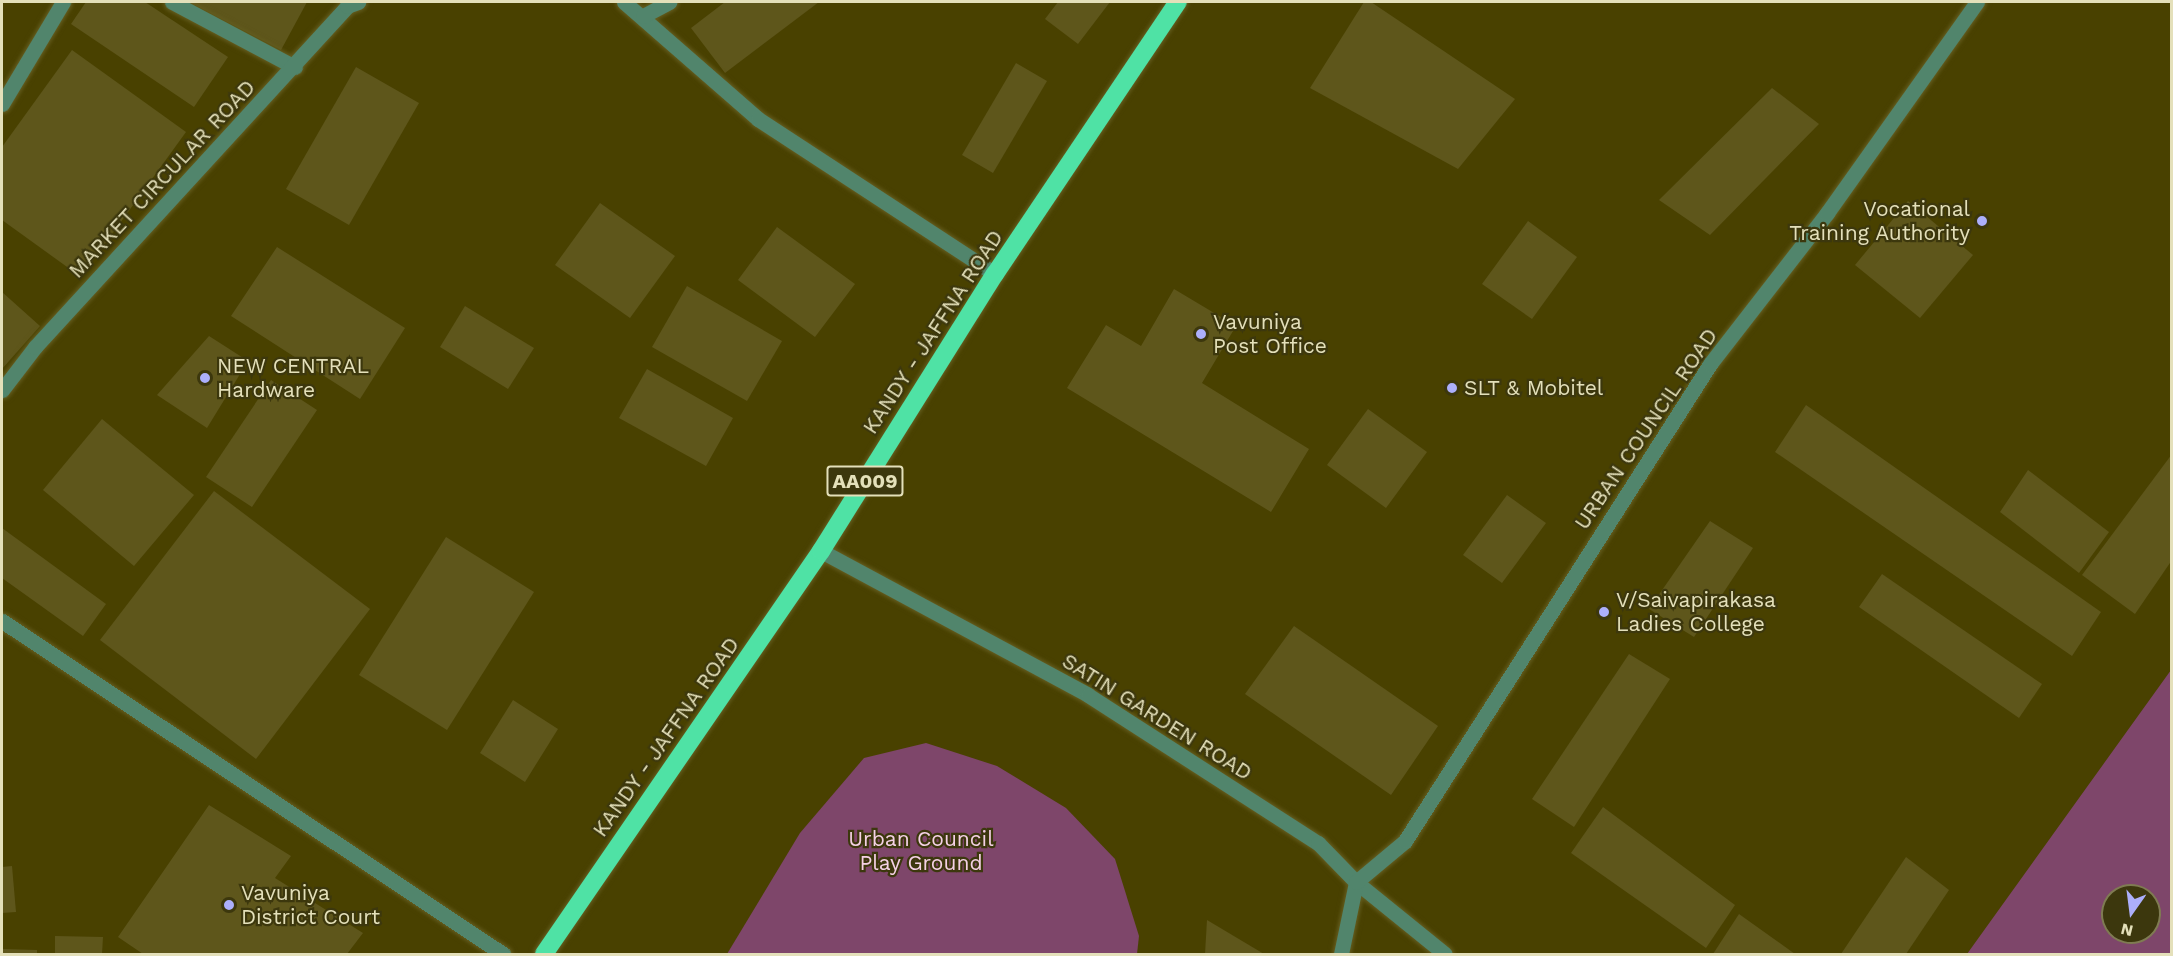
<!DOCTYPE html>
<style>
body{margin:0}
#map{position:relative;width:2173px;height:956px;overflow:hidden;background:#494100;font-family:"Work Sans",sans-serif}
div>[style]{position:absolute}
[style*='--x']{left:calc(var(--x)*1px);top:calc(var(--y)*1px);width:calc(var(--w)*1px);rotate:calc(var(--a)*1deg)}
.green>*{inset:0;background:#7e466a}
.building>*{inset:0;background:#5e561b}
.roads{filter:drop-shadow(0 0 2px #655e21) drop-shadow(0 0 2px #655e21)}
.minor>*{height:15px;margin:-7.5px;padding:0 7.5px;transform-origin:7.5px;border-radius:7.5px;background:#51856c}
.highway>*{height:18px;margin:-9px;padding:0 9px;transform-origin:9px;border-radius:9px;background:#4fe2a5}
.dots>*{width:16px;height:16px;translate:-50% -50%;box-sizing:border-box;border:3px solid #3c370d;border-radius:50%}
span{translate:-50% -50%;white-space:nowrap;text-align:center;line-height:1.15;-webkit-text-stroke:4.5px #3c370d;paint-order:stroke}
.shield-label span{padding:2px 4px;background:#3c370d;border:2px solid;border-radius:4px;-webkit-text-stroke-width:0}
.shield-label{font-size:20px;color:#e4e0ba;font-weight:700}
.street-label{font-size:21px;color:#e4e0ba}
.poi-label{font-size:21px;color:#e4e0ba}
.right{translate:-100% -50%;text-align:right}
.left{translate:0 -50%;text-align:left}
.park-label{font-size:21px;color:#f5d1e6}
.frame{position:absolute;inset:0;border:3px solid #e4e0ba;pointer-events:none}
.north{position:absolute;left:2101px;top:884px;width:60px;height:60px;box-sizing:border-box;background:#3c370d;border:2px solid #7f7b52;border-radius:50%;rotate:194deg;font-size:16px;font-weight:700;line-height:24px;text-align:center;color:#e4e0ba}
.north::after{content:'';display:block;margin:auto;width:21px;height:27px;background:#acaffb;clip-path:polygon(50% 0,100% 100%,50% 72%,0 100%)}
</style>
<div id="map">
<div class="green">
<div style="clip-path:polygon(evenodd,2171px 670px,2171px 954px,1967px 954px,2171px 670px,2113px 896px,2149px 896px,2149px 932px,2113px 932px,2113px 896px)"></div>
<div style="clip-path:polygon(926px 743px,997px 766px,1066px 808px,1115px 859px,1139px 936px,1137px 954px,727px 954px,800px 833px,864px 758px)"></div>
</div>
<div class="building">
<div style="clip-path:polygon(86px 2px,145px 2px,228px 57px,194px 107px,71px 24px)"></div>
<div style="clip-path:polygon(189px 2px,307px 2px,281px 50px)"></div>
<div style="clip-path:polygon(725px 2px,819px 2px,725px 73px,691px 28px)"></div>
<div style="clip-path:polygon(1058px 2px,1110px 2px,1078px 44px,1045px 19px)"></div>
<div style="clip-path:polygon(1364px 2px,1371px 2px,1515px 99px,1458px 169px,1310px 88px)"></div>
<div style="clip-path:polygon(72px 50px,186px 132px,81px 277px,2px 220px,2px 147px)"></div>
<div style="clip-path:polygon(1016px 63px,1047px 81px,993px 173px,962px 155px)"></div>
<div style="clip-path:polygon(356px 67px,419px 103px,349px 225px,286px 189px)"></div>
<div style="clip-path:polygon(1772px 88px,1819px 124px,1710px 235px,1659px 200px)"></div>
<div style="clip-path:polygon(1908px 201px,1973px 255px,1920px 318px,1855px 265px)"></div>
<div style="clip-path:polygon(600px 203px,675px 256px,630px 318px,555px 265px)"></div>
<div style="clip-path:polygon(1528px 221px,1577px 257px,1532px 319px,1482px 284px)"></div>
<div style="clip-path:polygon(777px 227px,855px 284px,815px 337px,738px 280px)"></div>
<div style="clip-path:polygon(277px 247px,405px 328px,360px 399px,231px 316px)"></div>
<div style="clip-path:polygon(687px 286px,782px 341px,747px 401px,652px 347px)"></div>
<div style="clip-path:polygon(1174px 289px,1236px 326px,1202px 383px,1309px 449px,1271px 512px,1067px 388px,1106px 325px,1141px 346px)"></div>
<div style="clip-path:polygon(2px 292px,40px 326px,2px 369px)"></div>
<div style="clip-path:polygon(465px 306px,534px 348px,508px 389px,440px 347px)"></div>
<div style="clip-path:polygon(209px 336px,248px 361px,207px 428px,157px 395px)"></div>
<div style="clip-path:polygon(647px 369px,733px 418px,706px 466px,619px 418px)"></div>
<div style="clip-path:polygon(271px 380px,317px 410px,252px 507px,206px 477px)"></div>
<div style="clip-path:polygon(1806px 405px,2101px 612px,2072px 656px,1775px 452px)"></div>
<div style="clip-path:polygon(1368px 409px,1427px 452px,1386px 508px,1327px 465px)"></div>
<div style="clip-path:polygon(102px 419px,194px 495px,134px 566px,43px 490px)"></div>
<div style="clip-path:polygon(2172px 454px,2172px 560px,2135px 614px,2082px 575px)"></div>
<div style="clip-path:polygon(2028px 470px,2109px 532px,2079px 573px,2000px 512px)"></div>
<div style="clip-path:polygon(214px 491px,370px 609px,256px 759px,100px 640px)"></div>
<div style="clip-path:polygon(1507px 495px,1546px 523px,1502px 583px,1463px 555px)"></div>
<div style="clip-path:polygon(1710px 521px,1753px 548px,1694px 637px,1649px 609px)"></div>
<div style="clip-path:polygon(2px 528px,106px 604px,83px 636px,2px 578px)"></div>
<div style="clip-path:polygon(446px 537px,534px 592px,447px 730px,359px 675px)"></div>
<div style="clip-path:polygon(1882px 574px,2042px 684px,2019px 718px,1859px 607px)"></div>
<div style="clip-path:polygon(1294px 626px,1438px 726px,1391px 795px,1245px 694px)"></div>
<div style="clip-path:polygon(1629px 654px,1670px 679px,1574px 827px,1532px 799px)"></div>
<div style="clip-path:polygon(513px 700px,558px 729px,525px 782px,480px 753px)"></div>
<div style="clip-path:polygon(209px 805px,291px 856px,275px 878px,363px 933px,347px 954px,143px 954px,118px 937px)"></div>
<div style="clip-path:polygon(1603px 807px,1735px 905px,1706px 948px,1571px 853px)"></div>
<div style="clip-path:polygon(1906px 857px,1949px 890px,1906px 954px,1841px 954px)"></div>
<div style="clip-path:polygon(12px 866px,16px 912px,2px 913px,2px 867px)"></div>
<div style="clip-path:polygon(1739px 914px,1795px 954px,1713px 954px)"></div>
<div style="clip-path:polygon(1207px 920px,1264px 954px,1205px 954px)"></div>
<div style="clip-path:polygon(55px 936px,103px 937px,102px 954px,55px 954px)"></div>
<div style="clip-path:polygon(3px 949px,37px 950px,37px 954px,3px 954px)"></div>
</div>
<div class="roads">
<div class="minor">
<div style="--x:172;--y:2;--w:139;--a:27.9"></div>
<div style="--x:624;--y:2;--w:178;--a:41.1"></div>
<div style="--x:758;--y:119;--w:283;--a:33.2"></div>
<div style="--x:643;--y:16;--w:30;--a:-28"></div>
<div style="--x:2;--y:104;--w:119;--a:-59.1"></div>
<div style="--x:2;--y:390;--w:54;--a:-52.5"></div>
<div style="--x:35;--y:347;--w:462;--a:-47.5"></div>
<div style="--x:347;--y:6;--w:12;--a:-20"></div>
<div style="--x:821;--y:551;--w:303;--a:28.3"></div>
<div style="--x:1088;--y:695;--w:274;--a:32.8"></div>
<div style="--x:1318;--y:843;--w:54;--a:45.7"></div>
<div style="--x:1356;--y:882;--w:114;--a:39"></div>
<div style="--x:2;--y:621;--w:602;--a:33.61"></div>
<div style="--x:1341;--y:954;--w:74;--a:-78.2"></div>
<div style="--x:1356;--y:882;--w:64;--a:-39.9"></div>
<div style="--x:1405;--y:841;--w:566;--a:-57.4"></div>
<div style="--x:1710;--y:364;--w:191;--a:-52.2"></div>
<div style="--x:1827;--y:213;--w:259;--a:-54.6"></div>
</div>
<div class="highway">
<div style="--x:544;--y:954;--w:489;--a:-55.5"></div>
<div style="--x:821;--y:551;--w:327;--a:-57.9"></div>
<div style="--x:995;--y:274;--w:328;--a:-56.1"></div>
</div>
</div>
<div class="dots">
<div style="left:1982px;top:221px;background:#acaffb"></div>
<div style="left:1201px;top:334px;background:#acaffb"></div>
<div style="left:205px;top:378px;background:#acaffb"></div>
<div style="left:1452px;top:388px;background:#acaffb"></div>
<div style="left:1604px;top:612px;background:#acaffb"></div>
<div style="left:229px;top:905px;background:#acaffb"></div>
</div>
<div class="shield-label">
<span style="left:865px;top:481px">AA009</span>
</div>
<div class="street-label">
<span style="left:162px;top:179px;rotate:-47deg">MARKET CIRCULAR ROAD</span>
<span style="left:933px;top:332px;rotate:-57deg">KANDY - JAFFNA ROAD</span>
<span style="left:1646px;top:429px;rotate:-56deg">URBAN COUNCIL ROAD</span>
<span style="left:1157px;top:717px;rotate:32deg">SATIN GARDEN ROAD</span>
<span style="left:666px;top:737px;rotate:-55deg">KANDY - JAFFNA ROAD</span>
</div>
<div class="poi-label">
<span class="right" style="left:1970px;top:221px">Vocational<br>Training Authority</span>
<span class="left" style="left:1213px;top:334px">Vavuniya<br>Post Office</span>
<span class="left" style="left:217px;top:378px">NEW CENTRAL<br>Hardware</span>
<span class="left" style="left:1464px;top:388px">SLT &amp; Mobitel</span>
<span class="left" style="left:1616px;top:612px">V/Saivapirakasa<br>Ladies College</span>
<span class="left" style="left:241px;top:905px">Vavuniya<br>District Court</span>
</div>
<div class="park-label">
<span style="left:921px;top:851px">Urban Council<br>Play Ground</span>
</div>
<div class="frame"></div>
<div class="north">N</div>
</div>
